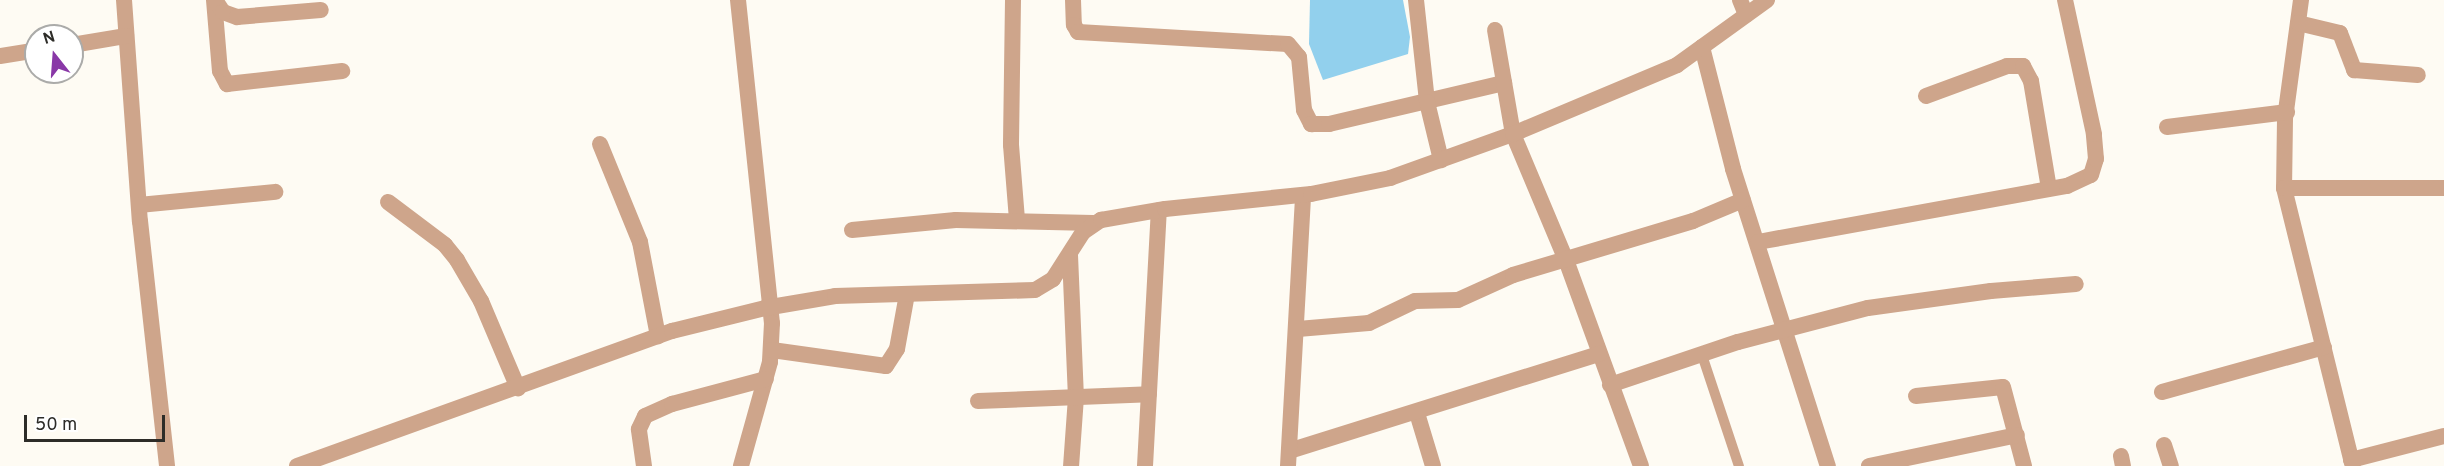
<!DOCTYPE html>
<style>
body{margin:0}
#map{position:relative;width:2444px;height:466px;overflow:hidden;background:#fefbf3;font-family:Overpass,sans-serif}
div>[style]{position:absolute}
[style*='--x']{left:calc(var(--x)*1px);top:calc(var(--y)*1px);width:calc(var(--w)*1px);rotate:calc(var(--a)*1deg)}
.water>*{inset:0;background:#92d0ed}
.service>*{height:10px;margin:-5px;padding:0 5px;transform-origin:5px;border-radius:5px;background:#cea58b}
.minor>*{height:16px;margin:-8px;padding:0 8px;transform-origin:8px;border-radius:8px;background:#cea58b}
.tertiary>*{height:16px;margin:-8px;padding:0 8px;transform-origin:8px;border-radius:8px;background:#cea58b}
span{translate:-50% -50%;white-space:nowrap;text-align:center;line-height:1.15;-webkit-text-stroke:4.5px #fff;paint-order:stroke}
.north{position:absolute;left:24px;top:24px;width:60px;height:60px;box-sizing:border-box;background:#fff;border:2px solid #ababa9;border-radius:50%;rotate:343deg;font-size:16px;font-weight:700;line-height:24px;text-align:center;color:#2d2c28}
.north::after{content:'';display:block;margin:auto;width:21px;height:27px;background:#8938a7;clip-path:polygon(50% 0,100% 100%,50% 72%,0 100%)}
.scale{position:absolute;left:24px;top:415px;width:141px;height:27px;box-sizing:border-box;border:3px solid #2d2c28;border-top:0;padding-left:8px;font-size:18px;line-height:21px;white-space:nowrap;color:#2d2c28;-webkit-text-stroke:4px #fff;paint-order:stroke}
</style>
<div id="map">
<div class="water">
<div style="clip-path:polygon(1310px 0,1403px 0,1410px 37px,1408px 54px,1323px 80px,1309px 44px)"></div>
</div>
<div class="service">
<div style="--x:1702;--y:355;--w:117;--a:71.6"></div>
</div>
<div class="minor">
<div style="--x:124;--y:0;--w:222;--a:85.9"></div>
<div style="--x:140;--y:221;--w:246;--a:83.7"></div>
<div style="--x:214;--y:0;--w:71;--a:85.2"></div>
<div style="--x:220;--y:71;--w:15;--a:62"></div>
<div style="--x:227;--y:84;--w:116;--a:-6.4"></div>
<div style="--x:215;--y:0;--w:14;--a:56"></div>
<div style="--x:223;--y:12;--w:15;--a:20"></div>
<div style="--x:237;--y:17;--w:84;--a:-4.8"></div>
<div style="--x:738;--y:0;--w:325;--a:84"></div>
<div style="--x:772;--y:323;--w:39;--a:93"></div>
<div style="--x:770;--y:362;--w:108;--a:105.6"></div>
<div style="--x:1013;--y:0;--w:145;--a:90.8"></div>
<div style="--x:1011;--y:145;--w:74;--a:85.4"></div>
<div style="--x:1073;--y:0;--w:25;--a:88"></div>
<div style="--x:1074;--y:25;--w:8;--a:60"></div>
<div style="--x:1078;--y:32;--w:210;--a:3.3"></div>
<div style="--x:1288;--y:44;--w:17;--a:50"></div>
<div style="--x:1299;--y:57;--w:53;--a:84.6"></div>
<div style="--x:1304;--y:110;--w:16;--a:63"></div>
<div style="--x:1311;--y:124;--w:18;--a:0"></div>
<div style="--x:1329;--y:124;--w:180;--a:-13.2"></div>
<div style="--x:1416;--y:0;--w:103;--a:83.8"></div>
<div style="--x:1427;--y:102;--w:60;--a:76.4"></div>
<div style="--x:1740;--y:0;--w:16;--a:68"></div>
<div style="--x:2301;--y:0;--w:120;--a:97.7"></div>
<div style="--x:2285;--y:119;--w:69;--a:90.8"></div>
<div style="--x:2284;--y:188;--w:286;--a:76.1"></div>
<div style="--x:2298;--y:23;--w:43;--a:13.4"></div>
<div style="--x:2340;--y:33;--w:40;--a:69"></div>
<div style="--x:2354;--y:70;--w:64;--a:4.5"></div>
<div style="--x:1495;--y:30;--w:106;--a:80.2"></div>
<div style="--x:1513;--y:134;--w:137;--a:67.2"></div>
<div style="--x:1566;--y:260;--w:219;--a:70"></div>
<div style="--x:72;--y:45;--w:55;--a:-9.5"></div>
<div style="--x:1702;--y:47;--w:126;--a:75.7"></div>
<div style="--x:1733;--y:169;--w:312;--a:72.3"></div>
<div style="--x:0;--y:56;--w:36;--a:-9"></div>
<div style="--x:1926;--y:96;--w:86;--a:-20.3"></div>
<div style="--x:2007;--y:66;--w:16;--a:0"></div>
<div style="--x:2023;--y:66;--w:17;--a:62"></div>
<div style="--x:2031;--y:81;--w:109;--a:80.5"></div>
<div style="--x:2167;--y:127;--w:121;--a:-7.1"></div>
<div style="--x:600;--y:144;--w:106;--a:67.8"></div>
<div style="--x:640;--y:242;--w:96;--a:79.2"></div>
<div style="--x:2284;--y:188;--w:160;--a:0"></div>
<div style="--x:388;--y:202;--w:71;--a:37"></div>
<div style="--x:445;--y:245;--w:19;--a:51"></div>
<div style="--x:457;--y:260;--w:48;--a:59.7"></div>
<div style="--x:481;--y:301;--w:95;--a:67"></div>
<div style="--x:139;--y:205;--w:137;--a:-5.5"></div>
<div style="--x:852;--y:230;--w:104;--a:-5.5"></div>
<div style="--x:956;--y:220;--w:137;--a:1.3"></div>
<div style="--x:1758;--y:242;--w:314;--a:-10.3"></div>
<div style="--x:2067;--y:186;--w:26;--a:-25"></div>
<div style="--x:2091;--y:175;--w:17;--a:-73"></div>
<div style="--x:2096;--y:159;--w:25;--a:-95"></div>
<div style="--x:2094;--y:134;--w:137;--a:-102.2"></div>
<div style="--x:1070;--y:255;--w:142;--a:87.6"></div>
<div style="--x:1076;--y:397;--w:69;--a:94.1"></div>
<div style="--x:1298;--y:329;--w:71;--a:-4.8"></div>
<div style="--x:1369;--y:323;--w:51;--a:-25.6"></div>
<div style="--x:1415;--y:301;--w:43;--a:-1.3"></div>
<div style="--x:1458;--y:300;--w:60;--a:-24.4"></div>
<div style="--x:1513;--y:275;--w:188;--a:-16.7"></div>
<div style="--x:1693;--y:221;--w:54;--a:-22.8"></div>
<div style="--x:772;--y:350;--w:115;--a:8"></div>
<div style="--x:886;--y:366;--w:20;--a:-57"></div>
<div style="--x:897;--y:349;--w:56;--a:-79.7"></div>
<div style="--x:1610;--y:385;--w:135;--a:-18.6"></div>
<div style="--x:1738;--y:342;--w:134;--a:-14.7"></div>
<div style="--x:1868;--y:308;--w:124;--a:-7.9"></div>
<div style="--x:1991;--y:291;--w:85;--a:-4.7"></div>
<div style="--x:2162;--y:392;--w:168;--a:-15.5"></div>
<div style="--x:1916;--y:396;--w:87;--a:-5.9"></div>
<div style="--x:2003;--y:387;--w:82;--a:75.1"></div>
<div style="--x:978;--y:401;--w:171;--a:-2.3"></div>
<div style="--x:1417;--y:413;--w:55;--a:73.2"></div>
<div style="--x:2164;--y:445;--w:22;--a:72"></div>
<div style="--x:1289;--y:451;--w:325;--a:-17.4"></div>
<div style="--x:2121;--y:456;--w:10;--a:79"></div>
<div style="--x:2351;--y:460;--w:96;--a:-14.5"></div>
<div style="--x:644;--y:466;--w:37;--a:-98"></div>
<div style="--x:639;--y:429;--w:14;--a:-65"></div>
<div style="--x:645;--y:416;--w:30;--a:-24"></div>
<div style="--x:672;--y:404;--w:97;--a:-14.9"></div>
<div style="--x:1145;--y:466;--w:256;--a:-86.9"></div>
<div style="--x:1288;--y:466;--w:271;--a:-86.8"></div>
<div style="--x:1869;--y:466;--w:151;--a:-11.8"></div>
</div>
<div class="tertiary">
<div style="--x:297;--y:466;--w:399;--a:-19.8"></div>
<div style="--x:672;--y:331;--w:96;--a:-13.9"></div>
<div style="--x:765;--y:308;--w:71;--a:-9.7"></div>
<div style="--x:835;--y:296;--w:200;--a:-1.7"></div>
<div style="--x:1035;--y:290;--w:21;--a:-31"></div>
<div style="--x:1053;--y:279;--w:56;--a:-57.4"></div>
<div style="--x:1083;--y:232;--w:22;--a:-34"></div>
<div style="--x:1101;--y:220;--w:65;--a:-9.8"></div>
<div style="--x:1165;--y:209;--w:147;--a:-5.9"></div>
<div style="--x:1311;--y:194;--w:81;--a:-11.4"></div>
<div style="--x:1390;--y:178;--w:131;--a:-19.7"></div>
<div style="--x:1513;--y:134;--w:178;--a:-22.8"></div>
<div style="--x:1677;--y:65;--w:111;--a:-35.8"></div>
</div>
<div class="north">N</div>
<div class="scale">50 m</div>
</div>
